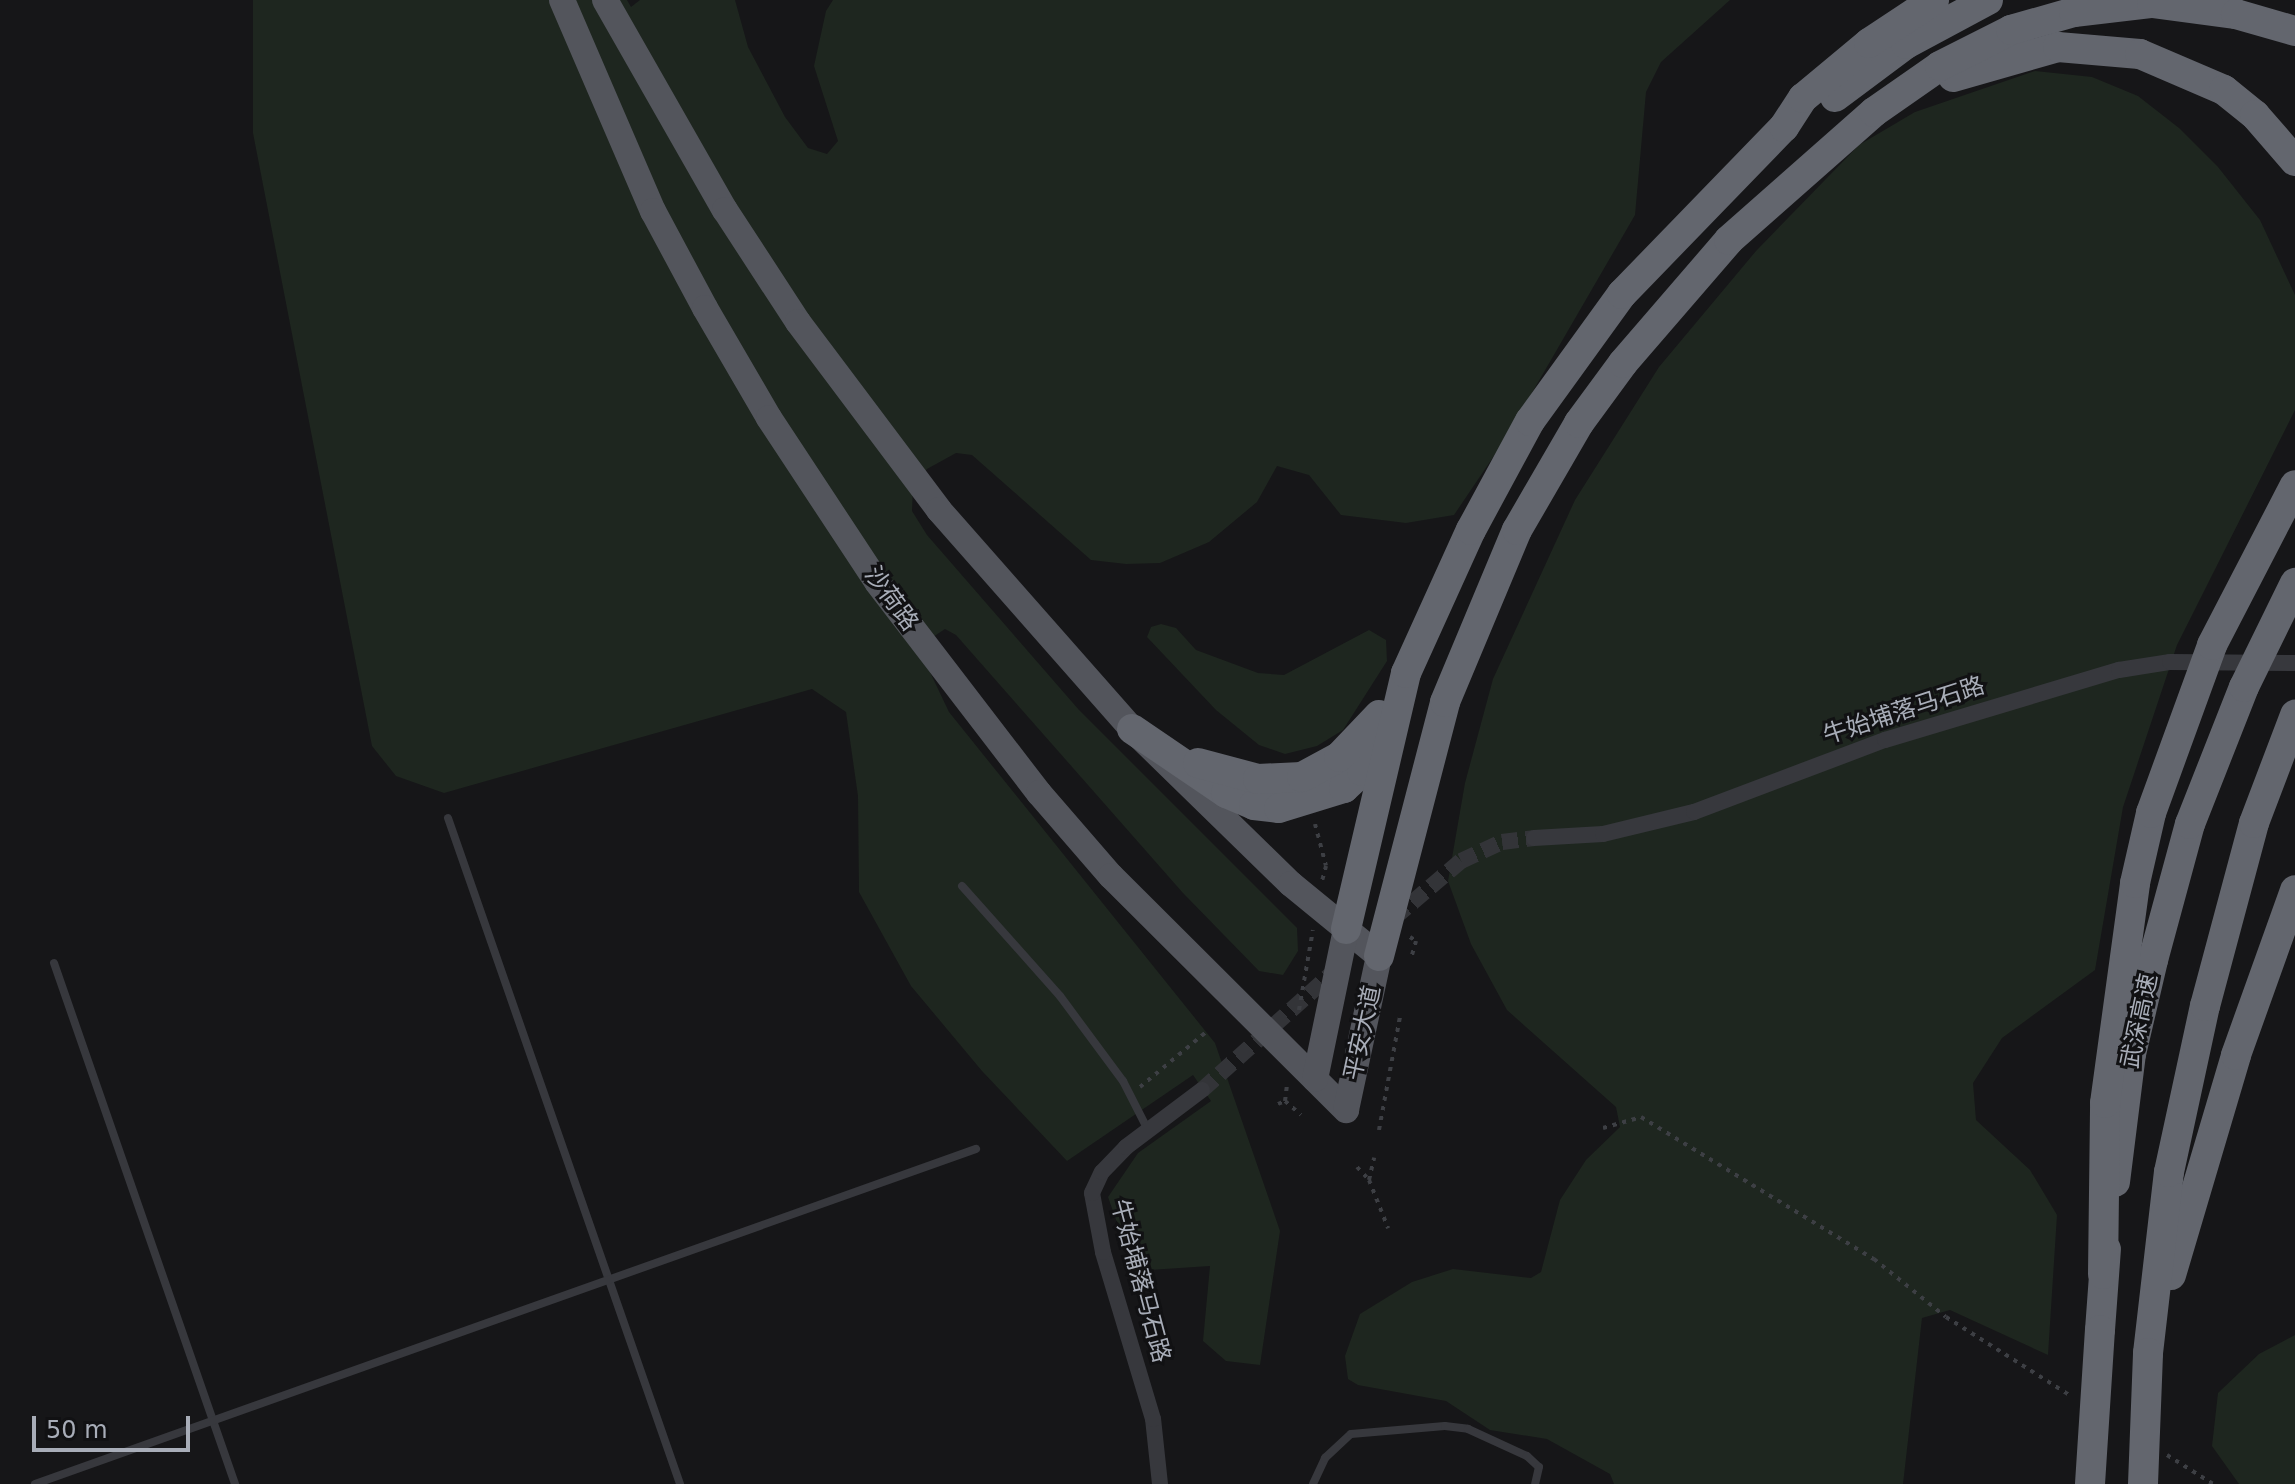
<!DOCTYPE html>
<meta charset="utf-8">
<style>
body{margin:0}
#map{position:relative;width:2295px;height:1484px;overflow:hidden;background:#161618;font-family:"DejaVu Sans","Noto Sans SC",sans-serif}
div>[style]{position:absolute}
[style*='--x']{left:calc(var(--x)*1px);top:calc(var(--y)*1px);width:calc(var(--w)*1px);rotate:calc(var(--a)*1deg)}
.green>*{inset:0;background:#1e261f}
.minor-tunnel>*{height:16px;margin-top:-8px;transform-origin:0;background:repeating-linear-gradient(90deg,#333438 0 16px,transparent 0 24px)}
.path>*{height:4px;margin-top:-2px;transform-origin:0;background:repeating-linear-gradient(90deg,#3d3f44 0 4px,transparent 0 10px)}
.service>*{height:8px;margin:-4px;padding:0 4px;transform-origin:4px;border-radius:4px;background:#37383d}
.minor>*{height:16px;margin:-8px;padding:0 8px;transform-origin:8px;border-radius:8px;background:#37383d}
.primary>*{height:26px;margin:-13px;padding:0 13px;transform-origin:13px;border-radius:13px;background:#53555c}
.motorway>*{height:30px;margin:-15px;padding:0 15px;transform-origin:15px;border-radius:15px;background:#63666e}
.motorway-bridge>*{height:30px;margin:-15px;padding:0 15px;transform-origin:15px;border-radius:15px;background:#63666e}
span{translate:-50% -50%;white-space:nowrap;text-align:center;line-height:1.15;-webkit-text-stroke:6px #111113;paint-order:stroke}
.street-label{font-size:24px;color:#a8adb8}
.scale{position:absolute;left:32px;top:1416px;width:158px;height:36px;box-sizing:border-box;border:4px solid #a8adb8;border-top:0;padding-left:10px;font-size:24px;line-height:28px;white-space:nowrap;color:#a8adb8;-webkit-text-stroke:6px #111113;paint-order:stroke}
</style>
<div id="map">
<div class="green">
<div style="clip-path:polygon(253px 0,627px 0,631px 7px,640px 0,735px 0,748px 47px,785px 117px,808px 148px,827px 154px,838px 141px,814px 66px,826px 11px,833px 0,1730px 0,1661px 62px,1646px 92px,1635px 215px,1504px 441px,1454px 515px,1406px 523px,1341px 515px,1309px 475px,1277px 466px,1257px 502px,1209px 542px,1160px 563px,1126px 564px,1091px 560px,972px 455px,956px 453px,927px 469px,913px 486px,912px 511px,927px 535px,1079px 710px,1297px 928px,1298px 951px,1283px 975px,1259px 971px,1183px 893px,956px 635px,945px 629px,918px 647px,949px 712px,1215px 1043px,1280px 1231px,1260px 1365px,1226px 1361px,1203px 1341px,1210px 1266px,1134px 1271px,1108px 1197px,1138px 1153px,1211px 1101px,1193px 1075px,1067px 1161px,982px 1071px,911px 986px,859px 892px,858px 796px,846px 712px,812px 689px,444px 793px,396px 776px,372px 746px,253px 133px)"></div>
<div style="clip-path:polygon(2035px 71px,2092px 77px,2138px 96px,2179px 128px,2218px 167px,2260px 220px,2295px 295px,2295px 410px,2177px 645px,2123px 807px,2095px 970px,2002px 1038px,1973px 1083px,1976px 1120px,2030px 1170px,2057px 1215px,2048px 1355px,1950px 1310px,1922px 1318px,1903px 1484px,1614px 1484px,1610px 1474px,1547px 1439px,1490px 1430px,1446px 1401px,1358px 1385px,1348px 1379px,1345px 1356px,1360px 1314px,1412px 1282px,1453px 1269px,1531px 1278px,1541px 1272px,1560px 1200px,1586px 1160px,1620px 1127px,1616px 1107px,1507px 1010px,1471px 944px,1448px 881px,1465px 783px,1493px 679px,1575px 500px,1659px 367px,1756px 251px,1859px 145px,1915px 112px)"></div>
<div style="clip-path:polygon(1161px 624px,1176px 628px,1196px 650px,1258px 673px,1284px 675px,1369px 630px,1386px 640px,1387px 661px,1343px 730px,1317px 746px,1285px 754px,1259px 745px,1216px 710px,1147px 637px,1151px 627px)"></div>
<div style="clip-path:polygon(2295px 1335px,2295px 1484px,2239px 1484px,2212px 1446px,2218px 1393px,2259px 1354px)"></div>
</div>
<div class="minor-tunnel">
<div style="--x:1394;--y:918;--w:88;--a:-40.4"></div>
<div style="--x:1461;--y:861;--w:45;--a:-24.9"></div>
<div style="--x:1502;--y:842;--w:32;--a:-7"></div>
<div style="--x:1202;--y:1090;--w:183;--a:-41.9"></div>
</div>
<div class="path">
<div style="--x:1315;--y:824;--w:43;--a:75.3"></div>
<div style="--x:1326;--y:866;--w:16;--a:105"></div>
<div style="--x:1410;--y:937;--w:7;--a:34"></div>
<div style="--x:1416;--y:941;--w:19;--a:106"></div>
<div style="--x:1299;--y:1010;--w:81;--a:-80.1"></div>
<div style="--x:1140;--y:1087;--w:86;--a:-39.8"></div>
<div style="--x:1285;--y:1101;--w:21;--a:41"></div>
<div style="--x:1285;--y:1101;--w:17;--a:-83"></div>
<div style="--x:1278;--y:1104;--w:8;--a:-23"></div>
<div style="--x:1603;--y:1128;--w:40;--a:-16"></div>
<div style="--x:1641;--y:1117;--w:273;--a:31.4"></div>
<div style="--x:1874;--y:1259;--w:92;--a:38.9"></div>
<div style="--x:1946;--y:1317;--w:148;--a:32.3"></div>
<div style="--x:1379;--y:1130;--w:115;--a:-79.5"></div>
<div style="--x:1357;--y:1167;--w:18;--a:47"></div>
<div style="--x:1369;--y:1180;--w:52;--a:68.4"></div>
<div style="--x:1369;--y:1180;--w:23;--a:-77"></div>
<div style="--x:2167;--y:1455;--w:54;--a:32.2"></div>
</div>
<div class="service">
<div style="--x:448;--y:818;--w:705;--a:70.79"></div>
<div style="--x:962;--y:886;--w:147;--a:48.3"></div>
<div style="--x:1060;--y:996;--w:106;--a:53.5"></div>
<div style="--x:1123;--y:1081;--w:55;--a:63"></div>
<div style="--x:54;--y:963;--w:552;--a:70.84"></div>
<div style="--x:35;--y:1484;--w:999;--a:-19.6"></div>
<div style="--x:1313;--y:1484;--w:29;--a:-65"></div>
<div style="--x:1325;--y:1458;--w:35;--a:-43"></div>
<div style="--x:1351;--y:1434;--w:94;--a:-4.9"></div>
<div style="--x:1445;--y:1426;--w:23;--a:7"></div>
<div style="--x:1468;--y:1429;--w:65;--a:24.6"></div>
<div style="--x:1527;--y:1456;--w:16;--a:43"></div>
<div style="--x:1539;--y:1467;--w:17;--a:103"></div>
</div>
<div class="minor">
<div style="--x:1534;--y:838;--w:69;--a:-3.3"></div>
<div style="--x:1603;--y:834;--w:94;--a:-13.6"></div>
<div style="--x:1694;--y:812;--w:204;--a:-20.7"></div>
<div style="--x:1885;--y:740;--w:244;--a:-16.7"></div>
<div style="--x:2119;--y:670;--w:52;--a:-8.9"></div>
<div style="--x:2170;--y:662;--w:125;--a:0.5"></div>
<div style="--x:1160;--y:1484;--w:65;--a:-96.1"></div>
<div style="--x:1153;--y:1419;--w:174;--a:-106.7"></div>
<div style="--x:1103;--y:1252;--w:60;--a:-100.6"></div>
<div style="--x:1092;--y:1193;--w:23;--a:-65"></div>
<div style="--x:1102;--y:1172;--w:35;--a:-46"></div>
<div style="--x:1126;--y:1147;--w:95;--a:-36.9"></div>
</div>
<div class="primary">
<div style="--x:562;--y:0;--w:230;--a:66.7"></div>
<div style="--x:653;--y:211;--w:110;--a:61.8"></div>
<div style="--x:705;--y:308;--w:127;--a:59.8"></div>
<div style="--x:769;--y:418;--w:196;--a:56.6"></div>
<div style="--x:877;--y:582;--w:266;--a:52.5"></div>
<div style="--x:1039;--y:793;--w:110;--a:49.1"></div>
<div style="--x:1111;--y:876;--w:332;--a:44.9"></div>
<div style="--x:605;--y:0;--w:242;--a:60.3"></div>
<div style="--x:725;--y:210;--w:134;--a:56.9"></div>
<div style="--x:798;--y:322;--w:235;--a:53.1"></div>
<div style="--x:939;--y:510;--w:292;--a:48.6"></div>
<div style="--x:1132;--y:729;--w:222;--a:44.3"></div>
<div style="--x:1291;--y:884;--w:114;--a:39.3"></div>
<div style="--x:1379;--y:956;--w:157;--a:102.1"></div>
<div style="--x:1315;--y:1079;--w:153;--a:-78.3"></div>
</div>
<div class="motorway">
<div style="--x:1953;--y:77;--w:109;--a:-15.9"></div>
<div style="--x:2058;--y:47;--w:82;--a:4.9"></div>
<div style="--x:2140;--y:54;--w:91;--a:23.2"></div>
<div style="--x:2224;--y:90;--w:40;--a:39"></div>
<div style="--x:2255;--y:115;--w:61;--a:49"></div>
<div style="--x:1835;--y:97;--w:89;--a:-36.7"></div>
<div style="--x:1906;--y:44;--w:93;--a:-28.2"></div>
<div style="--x:1132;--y:729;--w:114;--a:34.2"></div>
<div style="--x:1226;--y:793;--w:30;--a:23"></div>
<div style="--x:1254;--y:805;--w:25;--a:7"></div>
<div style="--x:1279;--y:808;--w:68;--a:-17.1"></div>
<div style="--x:1344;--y:788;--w:25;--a:-43"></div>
<div style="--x:1362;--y:771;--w:38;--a:-61"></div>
<div style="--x:1198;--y:763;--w:62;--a:14.9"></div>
<div style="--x:1258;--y:779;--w:44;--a:-2.6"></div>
<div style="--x:1302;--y:777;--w:42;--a:-28.4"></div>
<div style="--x:1339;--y:757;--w:58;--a:-46.4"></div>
<div style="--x:1346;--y:929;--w:263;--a:-76.8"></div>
<div style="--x:1406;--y:673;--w:157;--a:-65.6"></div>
<div style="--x:1471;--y:530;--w:124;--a:-61.6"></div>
<div style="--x:1530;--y:421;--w:157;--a:-54.1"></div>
<div style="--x:1622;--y:294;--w:233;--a:-45.9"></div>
<div style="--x:1784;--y:127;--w:35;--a:-57"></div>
<div style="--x:1803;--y:98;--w:86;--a:-39.8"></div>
<div style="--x:1869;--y:43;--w:78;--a:-33.5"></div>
<div style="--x:1379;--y:956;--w:262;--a:-75.4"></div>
<div style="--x:1445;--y:702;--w:186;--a:-67.3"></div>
<div style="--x:1517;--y:530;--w:124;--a:-59.9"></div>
<div style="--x:1579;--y:423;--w:74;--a:-53.7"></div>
<div style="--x:1623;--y:363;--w:162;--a:-49.2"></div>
<div style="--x:1729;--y:240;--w:193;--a:-41.4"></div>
<div style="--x:1874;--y:112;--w:80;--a:-34.9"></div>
<div style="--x:1940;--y:66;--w:80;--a:-26.9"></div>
<div style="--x:2011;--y:30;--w:66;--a:-15.9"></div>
<div style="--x:2074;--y:12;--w:79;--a:-6.6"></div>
<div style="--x:2152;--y:3;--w:85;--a:7.5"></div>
<div style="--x:2236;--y:14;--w:61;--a:16.1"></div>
<div style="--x:2115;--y:1182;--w:129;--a:-82.9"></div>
<div style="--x:2131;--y:1054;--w:97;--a:-76.8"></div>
<div style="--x:2171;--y:1275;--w:229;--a:-73.5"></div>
<div style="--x:2236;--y:1055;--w:175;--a:-70.3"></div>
<div style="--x:2100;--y:1330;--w:81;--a:-85.8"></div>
<div style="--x:2148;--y:1353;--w:182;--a:-83.4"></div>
<div style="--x:2169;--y:1172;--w:170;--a:-77.8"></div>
<div style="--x:2205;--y:1006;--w:189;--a:-75"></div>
<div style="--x:2254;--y:823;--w:116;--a:-69.2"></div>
</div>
<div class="motorway-bridge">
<div style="--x:2153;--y:960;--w:141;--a:-74.8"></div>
<div style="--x:2190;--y:824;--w:147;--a:-68.5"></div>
<div style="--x:2244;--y:687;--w:116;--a:-63.9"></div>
<div style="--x:2103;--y:1274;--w:171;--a:-89.3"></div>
<div style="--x:2105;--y:1103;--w:222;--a:-82.2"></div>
<div style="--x:2135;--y:883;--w:72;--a:-77.1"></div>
<div style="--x:2151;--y:813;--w:179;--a:-70"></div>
<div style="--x:2212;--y:645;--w:180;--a:-62.6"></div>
<div style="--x:2090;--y:1484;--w:154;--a:-86.3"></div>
<div style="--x:2143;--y:1484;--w:131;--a:-87.8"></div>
</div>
<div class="street-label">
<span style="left:891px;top:599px;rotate:54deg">沙荷路</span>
<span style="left:1904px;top:711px;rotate:-18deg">牛始埔落马石路</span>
<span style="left:2140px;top:1021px;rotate:-78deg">武深高速</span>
<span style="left:1363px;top:1033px;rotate:-78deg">平安大道</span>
<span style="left:1140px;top:1281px;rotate:75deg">牛始埔落马石路</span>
</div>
<div class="scale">50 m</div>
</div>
